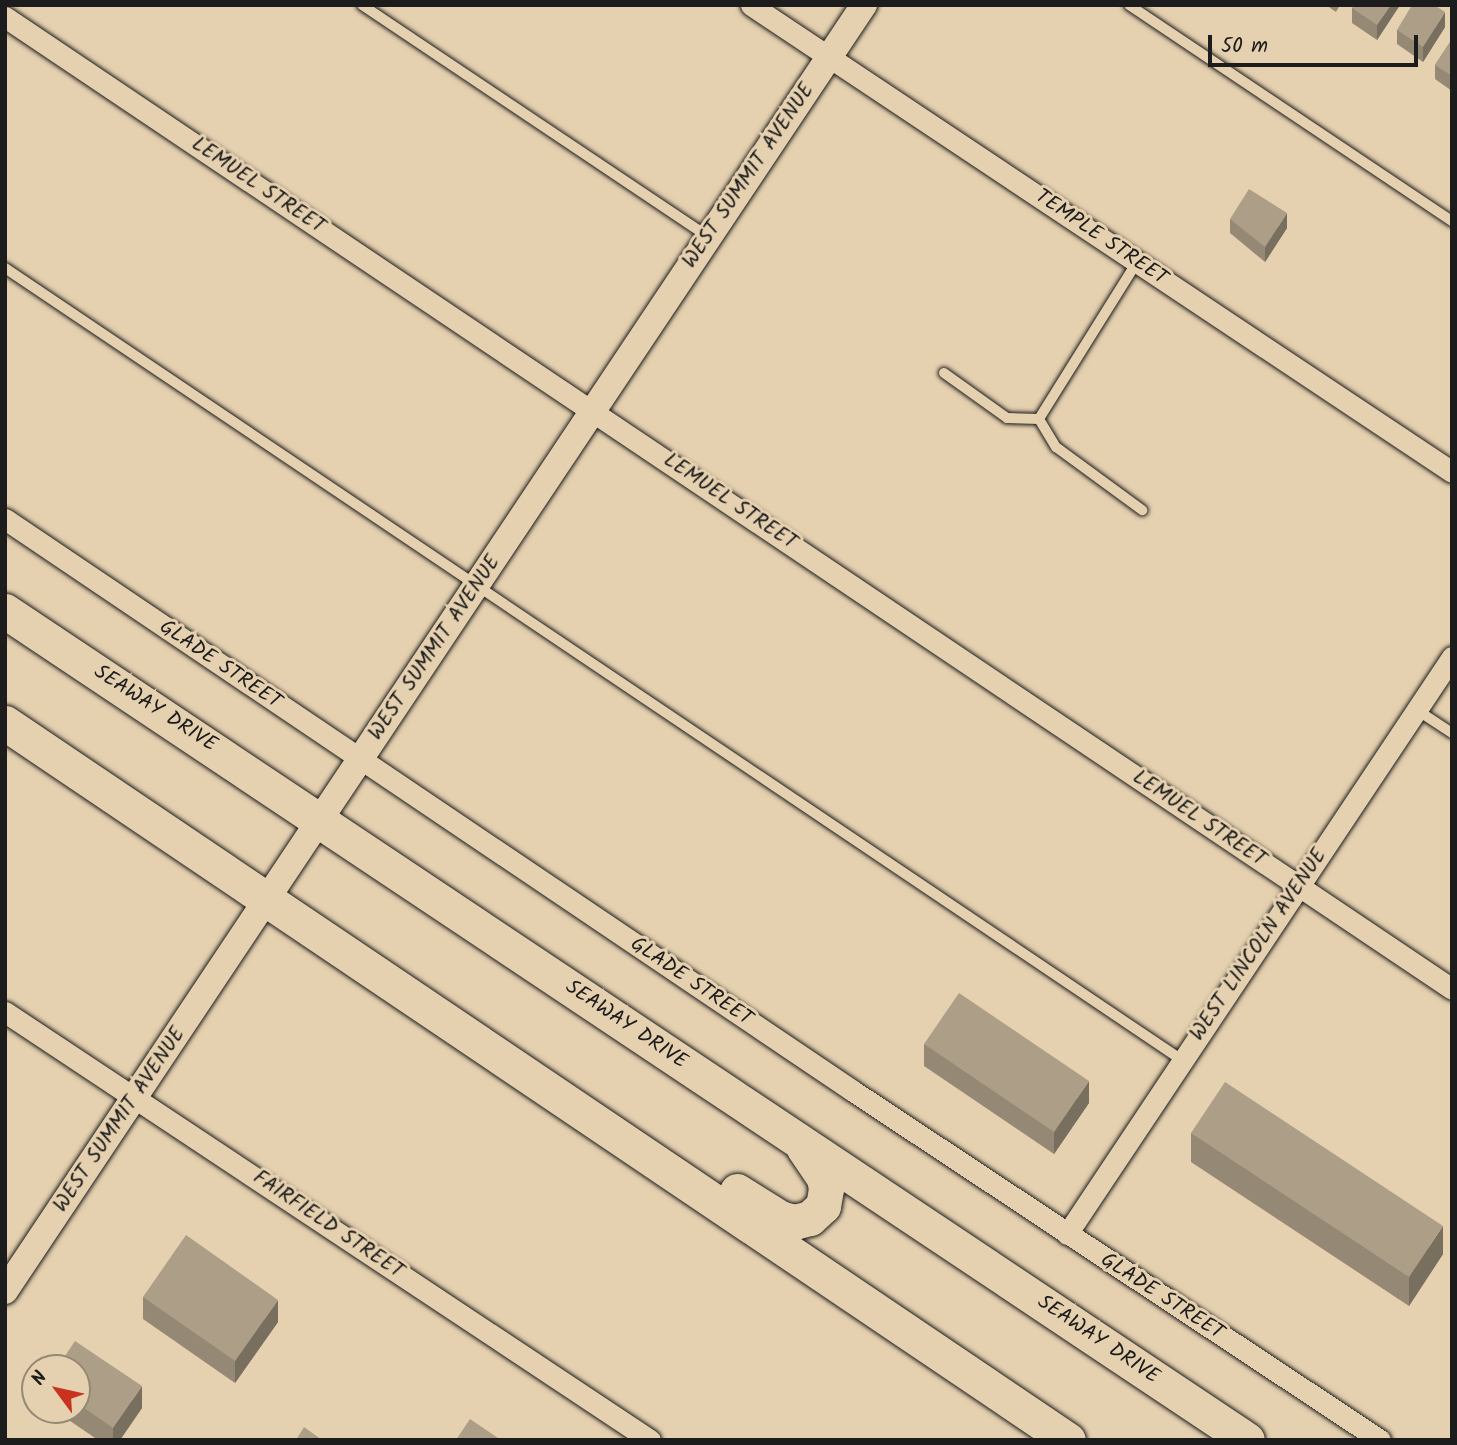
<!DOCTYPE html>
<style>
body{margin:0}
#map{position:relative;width:1457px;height:1445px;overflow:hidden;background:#e5d0af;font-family:Kalam,sans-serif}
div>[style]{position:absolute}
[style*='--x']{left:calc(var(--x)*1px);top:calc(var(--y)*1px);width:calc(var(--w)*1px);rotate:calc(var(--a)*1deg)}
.roads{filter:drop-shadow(0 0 2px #1c1c1c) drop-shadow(0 0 2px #1c1c1c)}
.service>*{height:10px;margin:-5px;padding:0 5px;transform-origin:5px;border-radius:5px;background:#e5d0af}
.minor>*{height:21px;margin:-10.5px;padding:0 10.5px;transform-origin:10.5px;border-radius:10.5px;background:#e5d0af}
.tertiary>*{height:26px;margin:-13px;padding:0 13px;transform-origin:13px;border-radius:13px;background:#e5d0af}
.trunk>*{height:35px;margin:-17.5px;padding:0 17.5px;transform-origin:17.5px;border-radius:17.5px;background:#e5d0af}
.wall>*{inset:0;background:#958874}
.shaded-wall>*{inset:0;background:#796f5e}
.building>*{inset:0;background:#ad9e87}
span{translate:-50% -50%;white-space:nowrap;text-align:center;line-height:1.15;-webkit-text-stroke:6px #e5d0af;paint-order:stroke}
.street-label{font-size:21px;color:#1c1c1c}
.frame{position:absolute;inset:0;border:7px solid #1c1c1c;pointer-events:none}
.north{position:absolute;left:21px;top:1354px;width:70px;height:70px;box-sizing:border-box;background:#e5d0af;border:2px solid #958874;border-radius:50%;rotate:303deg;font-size:19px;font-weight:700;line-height:28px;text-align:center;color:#1c1c1c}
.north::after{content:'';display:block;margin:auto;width:24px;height:32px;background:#c8321e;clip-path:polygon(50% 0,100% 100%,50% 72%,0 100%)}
.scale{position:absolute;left:1208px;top:35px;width:210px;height:32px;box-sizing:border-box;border:4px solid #1c1c1c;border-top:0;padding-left:9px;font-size:21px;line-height:24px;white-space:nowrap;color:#1c1c1c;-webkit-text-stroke:5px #e5d0af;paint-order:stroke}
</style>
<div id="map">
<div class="roads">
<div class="service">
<div style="--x:362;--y:5;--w:417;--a:33.8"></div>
<div style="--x:1129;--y:5;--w:389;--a:33.8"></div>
<div style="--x:1137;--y:262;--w:185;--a:122"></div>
<div style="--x:1039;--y:419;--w:33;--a:59"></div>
<div style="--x:1056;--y:447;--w:107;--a:36.2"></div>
<div style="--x:5;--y:268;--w:1419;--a:33.94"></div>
<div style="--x:944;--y:373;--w:77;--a:35.5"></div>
<div style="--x:1007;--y:418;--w:32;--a:2"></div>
<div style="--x:1417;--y:710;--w:42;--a:33.3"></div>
</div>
<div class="minor">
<div style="--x:751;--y:5;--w:842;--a:33.67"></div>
<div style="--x:5;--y:17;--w:1743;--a:33.89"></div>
<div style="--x:5;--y:519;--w:1023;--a:34"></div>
<div style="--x:853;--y:1091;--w:632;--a:33.51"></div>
<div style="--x:5;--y:1012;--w:774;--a:33.57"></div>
<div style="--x:1067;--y:1234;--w:694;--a:-56.29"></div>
</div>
<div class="tertiary">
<div style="--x:5;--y:1291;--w:1547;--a:-56.26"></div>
</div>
<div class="trunk">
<div style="--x:5;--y:611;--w:1493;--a:33.72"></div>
<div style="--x:5;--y:723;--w:1282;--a:34"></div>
<div style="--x:737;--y:1191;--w:51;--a:32.1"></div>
<div style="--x:780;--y:1218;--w:15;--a:16"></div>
<div style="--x:794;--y:1222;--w:16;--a:-14"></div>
<div style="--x:810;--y:1218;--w:18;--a:-43"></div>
<div style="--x:823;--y:1206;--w:17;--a:-80"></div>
<div style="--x:826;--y:1189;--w:11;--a:-100"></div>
<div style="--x:824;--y:1178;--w:36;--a:-124"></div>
</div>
</div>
<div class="wall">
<div style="clip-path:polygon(1326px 5px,1340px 5px,1336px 12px)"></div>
<div style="clip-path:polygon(1400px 5px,1377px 40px,1352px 23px,1352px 8px)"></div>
<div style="clip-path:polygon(1445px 27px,1423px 62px,1397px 44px,1397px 30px)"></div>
<div style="clip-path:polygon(1452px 39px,1452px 91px,1435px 79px,1435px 65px)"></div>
<div style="clip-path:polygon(1230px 219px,1287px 228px,1265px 262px,1230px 233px)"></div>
<div style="clip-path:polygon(924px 1044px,1089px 1103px,1054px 1154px,924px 1066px)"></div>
<div style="clip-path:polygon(1191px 1133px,1443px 1254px,1409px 1306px,1191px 1162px)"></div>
<div style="clip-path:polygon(143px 1297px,278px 1322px,235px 1383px,143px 1319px)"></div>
<div style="clip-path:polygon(77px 1368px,142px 1408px,120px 1440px,98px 1440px,54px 1410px,77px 1410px)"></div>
</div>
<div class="shaded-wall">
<div style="clip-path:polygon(1391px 5px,1400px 5px,1377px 40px,1377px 25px)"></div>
<div style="clip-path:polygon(1445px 12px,1445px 27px,1423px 62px,1423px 47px)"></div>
<div style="clip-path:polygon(1287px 213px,1287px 228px,1265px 262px,1265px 247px)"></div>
<div style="clip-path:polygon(1089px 1081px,1089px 1103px,1054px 1154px,1054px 1132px)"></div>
<div style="clip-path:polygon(1443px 1226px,1443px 1254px,1409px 1306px,1409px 1277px)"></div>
<div style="clip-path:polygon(278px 1300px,278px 1322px,235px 1383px,235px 1361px)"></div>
<div style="clip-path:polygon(142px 1386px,142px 1408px,120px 1440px,113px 1440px,113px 1428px)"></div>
</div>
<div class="building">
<div style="clip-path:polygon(1354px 5px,1391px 5px,1377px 25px,1352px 8px)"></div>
<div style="clip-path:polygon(1412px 5px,1434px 5px,1445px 12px,1423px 47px,1397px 30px)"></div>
<div style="clip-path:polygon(1452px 39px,1452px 76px,1435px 65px)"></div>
<div style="clip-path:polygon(1249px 189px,1287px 213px,1265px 247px,1230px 219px)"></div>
<div style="clip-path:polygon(959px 993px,1089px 1081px,1054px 1132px,924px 1044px)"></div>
<div style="clip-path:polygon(1225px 1082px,1443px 1226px,1409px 1277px,1191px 1133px)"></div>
<div style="clip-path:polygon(186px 1235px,278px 1300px,235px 1361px,143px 1297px)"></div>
<div style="clip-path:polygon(75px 1341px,142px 1386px,113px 1428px,77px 1403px,77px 1368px,57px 1368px)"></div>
<div style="clip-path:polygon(470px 1419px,501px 1440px,456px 1440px)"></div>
<div style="clip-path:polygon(304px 1427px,322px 1440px,296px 1440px)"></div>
</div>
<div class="street-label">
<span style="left:749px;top:176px;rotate:-56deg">WEST SUMMIT AVENUE</span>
<span style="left:258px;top:186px;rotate:34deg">LEMUEL STREET</span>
<span style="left:1101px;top:238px;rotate:34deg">TEMPLE STREET</span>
<span style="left:730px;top:502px;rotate:34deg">LEMUEL STREET</span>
<span style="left:435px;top:648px;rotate:-56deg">WEST SUMMIT AVENUE</span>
<span style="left:220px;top:665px;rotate:34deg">GLADE STREET</span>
<span style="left:155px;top:709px;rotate:33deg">SEAWAY DRIVE</span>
<span style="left:1199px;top:819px;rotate:34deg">LEMUEL STREET</span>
<span style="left:1259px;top:945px;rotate:-56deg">WEST LINCOLN AVENUE</span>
<span style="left:691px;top:982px;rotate:34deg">GLADE STREET</span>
<span style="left:626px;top:1025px;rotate:34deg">SEAWAY DRIVE</span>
<span style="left:120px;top:1120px;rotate:-56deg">WEST SUMMIT AVENUE</span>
<span style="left:328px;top:1225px;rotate:34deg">FAIRFIELD STREET</span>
<span style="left:1162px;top:1297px;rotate:33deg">GLADE STREET</span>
<span style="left:1098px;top:1340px;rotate:34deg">SEAWAY DRIVE</span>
</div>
<div class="frame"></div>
<div class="north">N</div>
<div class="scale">50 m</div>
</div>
